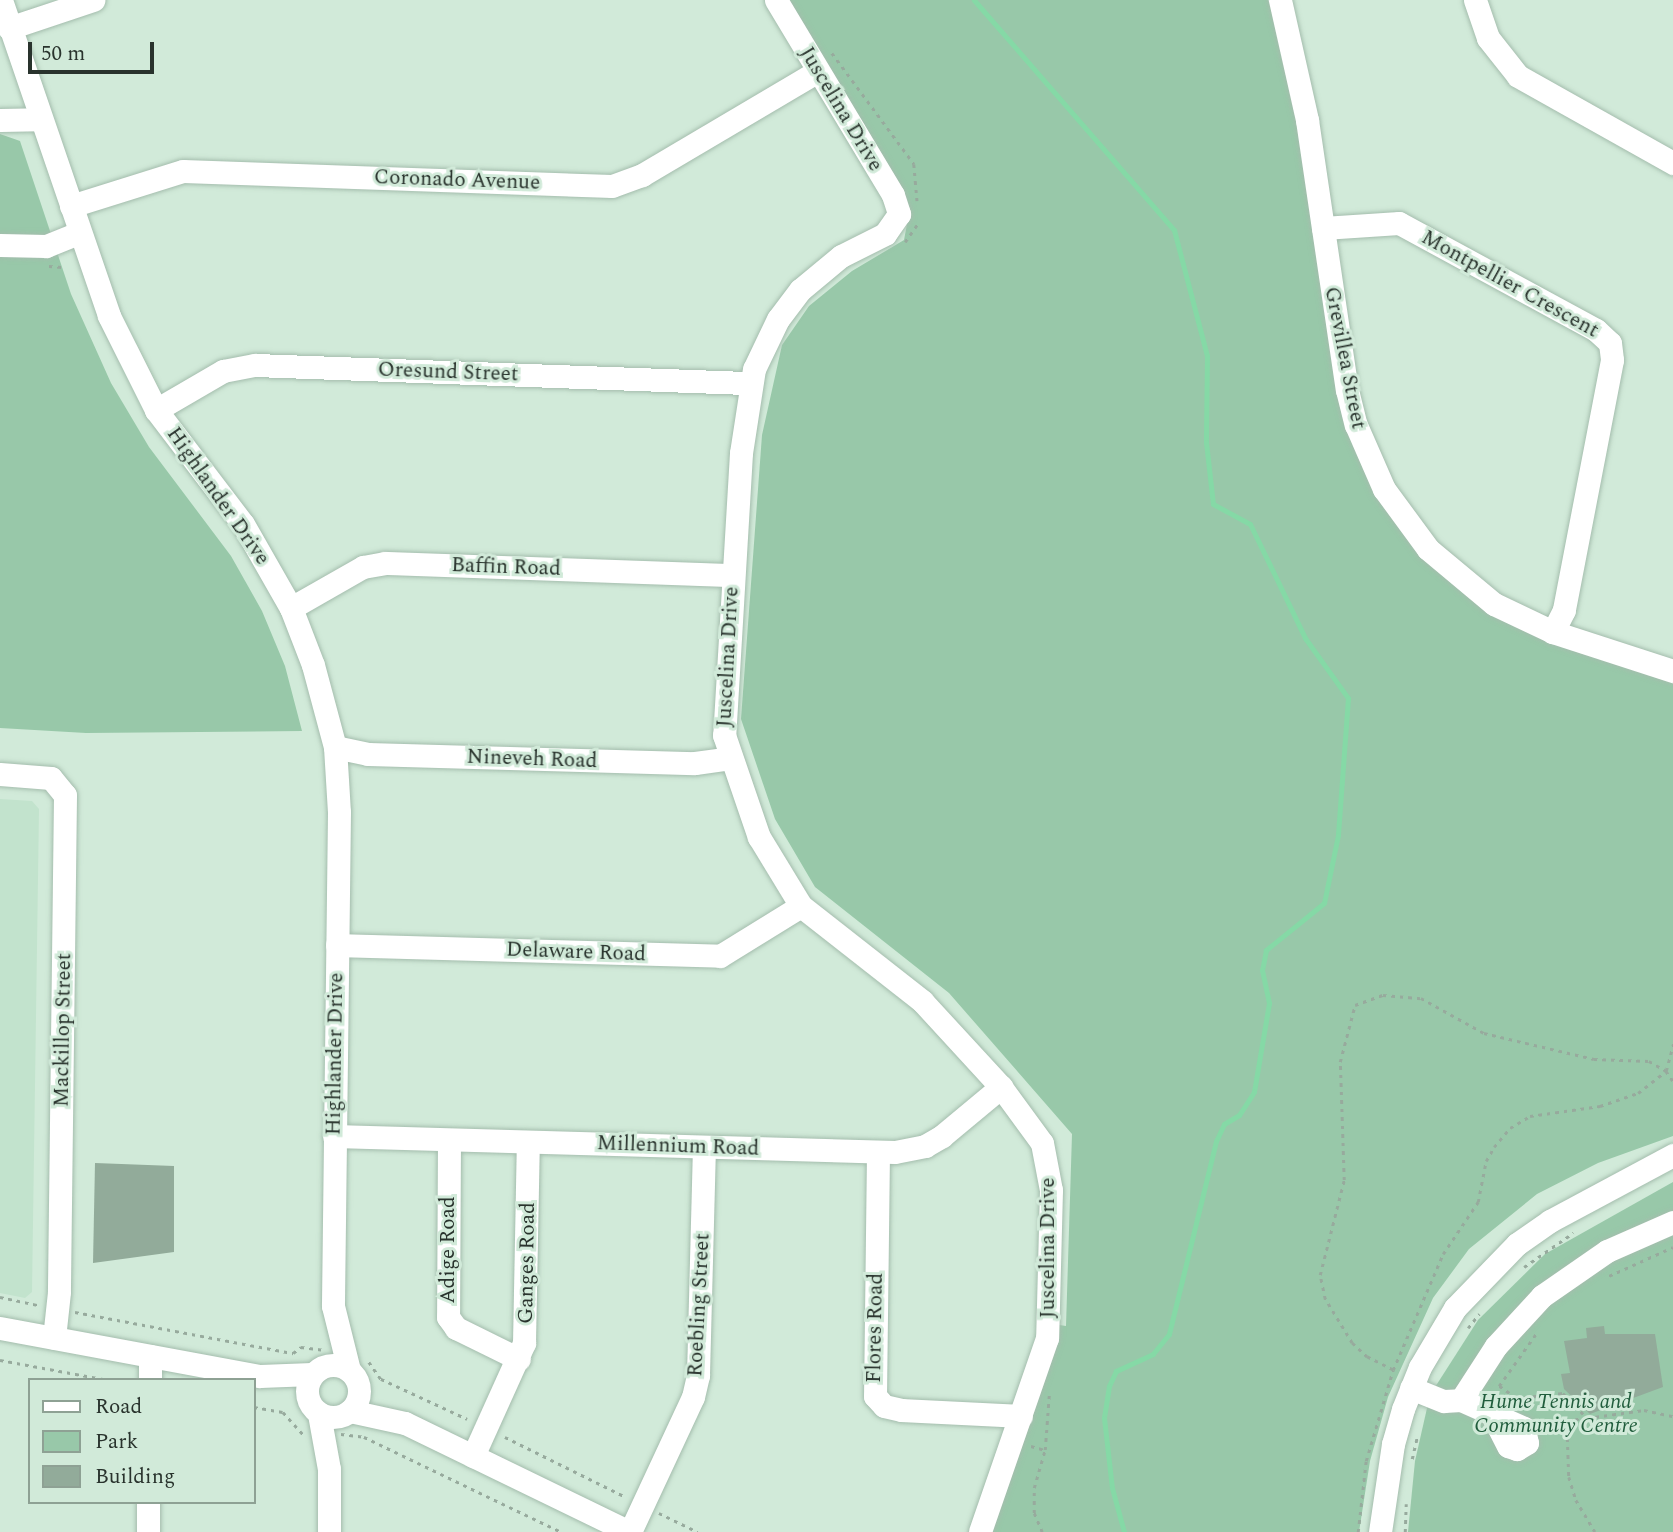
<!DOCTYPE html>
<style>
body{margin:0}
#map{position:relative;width:1673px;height:1532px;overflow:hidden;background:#d1ead9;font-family:Spectral,serif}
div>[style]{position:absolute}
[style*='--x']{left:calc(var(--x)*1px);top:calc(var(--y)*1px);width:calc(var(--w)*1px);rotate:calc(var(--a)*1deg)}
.built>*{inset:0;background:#c2e3cd}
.green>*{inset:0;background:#98c8a9}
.stream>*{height:5px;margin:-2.5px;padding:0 2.5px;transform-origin:2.5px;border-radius:2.5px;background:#85d9a6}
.building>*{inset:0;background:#92ab9a}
.path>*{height:2.5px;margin-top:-1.25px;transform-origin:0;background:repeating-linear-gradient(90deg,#97aa9d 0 3.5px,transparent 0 8.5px)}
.roads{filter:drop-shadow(0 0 2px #a4bdad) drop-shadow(0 0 2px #a4bdad)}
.minor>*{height:23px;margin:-11.5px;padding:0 11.5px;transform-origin:11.5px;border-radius:11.5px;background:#fff}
.minor>.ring{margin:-11.5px;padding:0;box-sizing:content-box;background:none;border:23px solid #fff;border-radius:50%}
span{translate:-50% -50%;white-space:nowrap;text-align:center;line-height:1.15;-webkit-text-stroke:6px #d1ead9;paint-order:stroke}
.street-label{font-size:21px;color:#29332d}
.park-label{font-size:21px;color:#205d3c;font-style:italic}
.legend{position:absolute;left:28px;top:1378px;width:228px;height:126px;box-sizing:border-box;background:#d1ead9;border:2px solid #8ea194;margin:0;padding:9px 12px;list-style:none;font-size:21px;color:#29332d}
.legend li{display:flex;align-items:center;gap:14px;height:35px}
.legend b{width:35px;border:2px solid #8ea194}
.scale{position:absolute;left:28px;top:42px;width:126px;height:32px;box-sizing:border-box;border:4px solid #29332d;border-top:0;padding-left:9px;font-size:21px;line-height:24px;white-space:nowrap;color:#29332d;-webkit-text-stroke:5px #d1ead9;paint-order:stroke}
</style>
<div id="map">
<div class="built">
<div style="clip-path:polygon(0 799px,32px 801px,39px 809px,32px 1292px,25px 1298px,0 1293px)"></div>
</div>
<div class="green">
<div style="clip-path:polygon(783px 0,1277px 0,1352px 432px,1455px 582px,1673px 679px,1673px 1136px,1598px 1163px,1537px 1194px,1469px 1249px,1433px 1298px,1388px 1397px,1370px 1461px,1359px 1532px,992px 1532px,1048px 1372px,1059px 1325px,1066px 1326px,1072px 1134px,949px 993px,815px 887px,775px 819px,741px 719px,762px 435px,782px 345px,809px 306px,852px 271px,904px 240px,910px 208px)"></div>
<div style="clip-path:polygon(0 134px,20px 141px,71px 294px,111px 383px,149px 447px,231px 556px,262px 611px,285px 666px,302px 731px,86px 733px,0 728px)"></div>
<div style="clip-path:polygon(1673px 1182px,1673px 1532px,1408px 1532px,1415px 1461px,1430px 1395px,1478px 1320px,1545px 1254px)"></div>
</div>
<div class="stream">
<div style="--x:974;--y:0;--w:305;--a:49"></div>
<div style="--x:1174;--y:230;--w:130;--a:75.3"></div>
<div style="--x:1207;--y:356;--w:86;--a:90.7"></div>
<div style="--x:1206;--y:442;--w:62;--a:83.6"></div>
<div style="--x:1213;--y:504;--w:42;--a:28.4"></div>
<div style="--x:1250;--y:524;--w:127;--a:64.2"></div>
<div style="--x:1305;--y:638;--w:74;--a:54.4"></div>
<div style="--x:1348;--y:698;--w:137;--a:94.2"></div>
<div style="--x:1338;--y:835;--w:69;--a:101.6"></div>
<div style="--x:1324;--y:903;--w:75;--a:141"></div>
<div style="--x:1266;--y:950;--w:20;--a:101"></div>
<div style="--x:1262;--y:970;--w:34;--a:78"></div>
<div style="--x:1269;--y:1003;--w:90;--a:99.6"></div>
<div style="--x:1254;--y:1092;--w:27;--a:123"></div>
<div style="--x:1239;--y:1115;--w:17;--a:149"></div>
<div style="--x:1224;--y:1124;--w:19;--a:115"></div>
<div style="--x:1216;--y:1141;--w:199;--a:103.7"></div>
<div style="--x:1169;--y:1334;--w:26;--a:129"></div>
<div style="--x:1153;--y:1354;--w:41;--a:155.3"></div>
<div style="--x:1116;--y:1371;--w:17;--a:115"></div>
<div style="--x:1109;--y:1386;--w:32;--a:99"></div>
<div style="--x:1104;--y:1418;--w:70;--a:83.5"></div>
<div style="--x:1112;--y:1488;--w:46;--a:74.7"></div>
</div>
<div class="building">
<div style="clip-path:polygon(95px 1163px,174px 1166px,174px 1252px,93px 1263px)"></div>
<div style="clip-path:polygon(1604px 1326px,1605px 1334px,1655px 1334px,1663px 1387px,1590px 1414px,1564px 1389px,1561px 1374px,1570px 1373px,1564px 1341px,1587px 1338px,1586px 1328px)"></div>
</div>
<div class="path">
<div style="--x:832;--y:53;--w:138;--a:53.5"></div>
<div style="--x:914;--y:164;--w:37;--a:85"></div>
<div style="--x:905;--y:242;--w:21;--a:-55"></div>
<div style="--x:49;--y:266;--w:13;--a:4"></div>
<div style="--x:1524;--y:1267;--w:60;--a:-34.8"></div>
<div style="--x:1609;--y:1276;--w:70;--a:-24.4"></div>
<div style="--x:0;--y:1297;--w:39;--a:12"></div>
<div style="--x:75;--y:1312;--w:222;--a:10.7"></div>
<div style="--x:293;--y:1353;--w:10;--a:-37"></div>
<div style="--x:301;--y:1347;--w:24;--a:7"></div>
<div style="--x:1468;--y:1328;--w:18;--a:-52"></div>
<div style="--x:0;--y:1360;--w:110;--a:10.5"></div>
<div style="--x:369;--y:1362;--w:21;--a:55"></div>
<div style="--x:381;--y:1379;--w:95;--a:24.9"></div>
<div style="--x:1393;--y:1370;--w:29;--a:-153"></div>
<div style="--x:1367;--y:1357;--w:21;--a:-137"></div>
<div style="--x:1352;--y:1343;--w:52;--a:-121.5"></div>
<div style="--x:1325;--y:1299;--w:25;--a:-102"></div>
<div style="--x:1320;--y:1275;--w:98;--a:-75.8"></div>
<div style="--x:1344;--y:1180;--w:118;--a:-91.9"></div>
<div style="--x:1340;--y:1062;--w:59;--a:-75.3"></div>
<div style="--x:1355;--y:1005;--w:30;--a:-20"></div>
<div style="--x:1383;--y:995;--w:38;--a:5"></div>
<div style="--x:1421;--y:998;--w:72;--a:29.1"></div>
<div style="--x:1484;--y:1033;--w:113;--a:13.3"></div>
<div style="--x:1594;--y:1059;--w:55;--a:2.1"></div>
<div style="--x:1649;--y:1061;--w:20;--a:30"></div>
<div style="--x:1666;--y:1071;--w:12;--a:55"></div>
<div style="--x:1516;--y:1398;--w:21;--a:-145"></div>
<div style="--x:1499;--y:1386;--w:64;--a:-54.6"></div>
<div style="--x:1516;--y:1398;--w:47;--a:-6.1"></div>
<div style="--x:1563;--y:1393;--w:35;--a:46"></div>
<div style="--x:1587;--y:1418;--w:58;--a:-8"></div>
<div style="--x:1644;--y:1410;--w:30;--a:12"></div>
<div style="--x:254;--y:1407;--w:29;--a:10"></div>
<div style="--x:283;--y:1412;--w:30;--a:48"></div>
<div style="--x:1587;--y:1418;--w:20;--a:171"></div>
<div style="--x:1567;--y:1421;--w:56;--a:88"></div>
<div style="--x:1569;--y:1477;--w:24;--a:73"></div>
<div style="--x:1576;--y:1500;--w:37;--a:59"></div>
<div style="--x:341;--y:1434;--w:23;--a:7"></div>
<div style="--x:364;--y:1437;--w:219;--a:25.7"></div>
<div style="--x:505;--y:1437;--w:133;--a:26.4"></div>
<div style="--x:1031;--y:1446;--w:15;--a:16"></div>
<div style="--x:1412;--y:1459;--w:22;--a:-77"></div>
<div style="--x:659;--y:1513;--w:43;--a:26"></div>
<div style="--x:1042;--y:1532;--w:21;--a:-113"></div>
<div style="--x:1034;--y:1513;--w:25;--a:-90"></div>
<div style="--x:1034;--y:1488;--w:40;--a:-74"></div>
<div style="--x:1045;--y:1450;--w:55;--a:-85.8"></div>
<div style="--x:1358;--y:1532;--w:71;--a:-83.6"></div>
<div style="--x:1366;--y:1461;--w:95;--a:-73.5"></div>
<div style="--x:1393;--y:1370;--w:126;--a:-66.7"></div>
<div style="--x:1443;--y:1254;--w:63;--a:-56.1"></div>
<div style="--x:1478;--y:1202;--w:42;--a:-79"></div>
<div style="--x:1486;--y:1161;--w:16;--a:-60"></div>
<div style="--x:1494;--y:1147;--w:25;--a:-50"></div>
<div style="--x:1510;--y:1128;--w:23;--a:-31"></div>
<div style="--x:1530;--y:1116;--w:71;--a:-8.1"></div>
<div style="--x:1600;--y:1106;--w:40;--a:-18.9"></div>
<div style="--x:1638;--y:1093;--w:36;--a:-38"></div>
<div style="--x:1666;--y:1071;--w:28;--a:-75"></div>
<div style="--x:1405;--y:1532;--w:28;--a:-88"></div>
</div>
<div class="roads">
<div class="minor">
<div style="--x:1;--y:0;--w:334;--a:71.1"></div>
<div style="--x:109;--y:316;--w:105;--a:63.4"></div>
<div style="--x:156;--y:410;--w:143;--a:52.7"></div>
<div style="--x:243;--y:524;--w:97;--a:60.3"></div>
<div style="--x:291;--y:608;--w:61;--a:68.9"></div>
<div style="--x:313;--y:665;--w:85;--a:75"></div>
<div style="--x:335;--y:747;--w:65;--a:86.5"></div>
<div style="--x:339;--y:812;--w:494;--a:90.7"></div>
<div style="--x:333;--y:1306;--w:66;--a:76"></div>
<div style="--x:776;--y:0;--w:227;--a:59"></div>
<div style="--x:893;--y:195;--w:20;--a:72"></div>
<div style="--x:899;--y:214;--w:24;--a:125"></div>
<div style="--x:885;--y:234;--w:49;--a:153.4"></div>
<div style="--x:841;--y:256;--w:53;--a:140.3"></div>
<div style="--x:800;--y:290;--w:36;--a:127"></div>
<div style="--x:778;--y:319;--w:55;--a:115.6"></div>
<div style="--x:754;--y:369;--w:85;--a:98.8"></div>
<div style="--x:741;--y:453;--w:283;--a:93.4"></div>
<div style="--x:724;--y:735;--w:108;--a:71.1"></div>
<div style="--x:759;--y:837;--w:81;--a:58.7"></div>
<div style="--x:801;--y:906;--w:154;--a:38.1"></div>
<div style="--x:922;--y:1001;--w:117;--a:47.4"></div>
<div style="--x:1001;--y:1087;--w:69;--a:53.8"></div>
<div style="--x:1042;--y:1143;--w:48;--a:79.2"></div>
<div style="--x:1051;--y:1190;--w:148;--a:91.5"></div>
<div style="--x:1047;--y:1338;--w:205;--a:109.1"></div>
<div style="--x:1280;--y:0;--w:123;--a:77.3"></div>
<div style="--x:1307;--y:120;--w:273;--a:81.6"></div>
<div style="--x:1347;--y:390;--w:36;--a:76"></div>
<div style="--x:1356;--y:425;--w:70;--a:66.4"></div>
<div style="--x:1384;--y:489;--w:74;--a:53.7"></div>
<div style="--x:1428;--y:549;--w:86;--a:39.8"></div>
<div style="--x:1494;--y:604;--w:65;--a:25.4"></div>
<div style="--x:1553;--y:632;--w:126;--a:18"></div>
<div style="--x:1475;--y:0;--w:40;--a:71.1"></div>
<div style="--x:1488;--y:38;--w:48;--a:51.7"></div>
<div style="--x:1518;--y:76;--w:178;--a:29.3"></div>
<div style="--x:9;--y:28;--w:89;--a:-18.4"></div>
<div style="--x:0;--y:120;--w:39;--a:-1"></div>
<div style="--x:71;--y:206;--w:117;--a:-17.4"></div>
<div style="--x:183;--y:171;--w:429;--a:2"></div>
<div style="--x:612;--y:186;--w:32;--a:-20"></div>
<div style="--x:642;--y:175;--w:204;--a:-30.6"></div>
<div style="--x:1323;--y:228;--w:76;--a:-3.8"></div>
<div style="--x:1399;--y:223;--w:224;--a:28.5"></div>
<div style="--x:1596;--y:330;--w:19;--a:43"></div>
<div style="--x:1610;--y:343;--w:17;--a:83"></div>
<div style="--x:1612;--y:360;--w:255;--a:100.9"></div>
<div style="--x:1564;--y:610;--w:25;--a:117"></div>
<div style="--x:0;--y:245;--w:46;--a:1.2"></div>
<div style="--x:46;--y:246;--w:35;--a:-22"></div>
<div style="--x:156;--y:410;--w:78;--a:-30.2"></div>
<div style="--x:223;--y:371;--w:33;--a:-11"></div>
<div style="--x:255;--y:365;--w:495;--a:2.1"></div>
<div style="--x:291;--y:608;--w:83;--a:-29.7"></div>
<div style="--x:363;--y:567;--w:22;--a:-10"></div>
<div style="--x:385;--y:563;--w:346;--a:2"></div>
<div style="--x:335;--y:747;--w:34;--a:12"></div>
<div style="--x:368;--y:754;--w:327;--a:1.6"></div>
<div style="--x:695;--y:763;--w:34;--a:-8"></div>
<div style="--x:0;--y:774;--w:51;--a:4.5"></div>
<div style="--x:51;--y:778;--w:22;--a:51"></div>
<div style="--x:65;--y:795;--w:497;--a:90.7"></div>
<div style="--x:59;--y:1292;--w:46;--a:96.2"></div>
<div style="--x:337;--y:945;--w:383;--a:1.6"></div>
<div style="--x:720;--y:956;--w:95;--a:-31.7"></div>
<div style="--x:334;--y:1136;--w:561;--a:1.63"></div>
<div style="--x:895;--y:1152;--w:31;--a:-11"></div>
<div style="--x:925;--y:1146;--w:20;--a:-30"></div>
<div style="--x:942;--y:1136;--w:77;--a:-39.7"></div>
<div style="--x:449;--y:1140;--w:177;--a:90.3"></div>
<div style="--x:448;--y:1317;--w:14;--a:54"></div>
<div style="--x:456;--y:1328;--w:70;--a:26.2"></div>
<div style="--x:878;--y:1152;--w:244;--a:90.7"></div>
<div style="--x:875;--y:1396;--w:13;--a:48"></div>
<div style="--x:884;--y:1406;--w:18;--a:13"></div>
<div style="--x:902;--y:1410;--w:119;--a:2.9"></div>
<div style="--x:0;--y:1328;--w:264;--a:10.5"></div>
<div style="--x:260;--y:1376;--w:52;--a:-2.2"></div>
<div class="ring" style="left:307px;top:1365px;width:29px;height:29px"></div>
<div style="--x:150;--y:1380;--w:24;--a:-90"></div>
<div style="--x:1411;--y:1388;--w:35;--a:22"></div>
<div style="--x:1444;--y:1401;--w:17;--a:-3"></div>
<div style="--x:1461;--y:1400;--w:64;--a:-57.1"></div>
<div style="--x:1496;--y:1346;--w:68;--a:-47.4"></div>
<div style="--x:1542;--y:1296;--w:79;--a:-34.7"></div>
<div style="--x:1607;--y:1251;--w:72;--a:-23.7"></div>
<div style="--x:1461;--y:1400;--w:69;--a:24"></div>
<div style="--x:1524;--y:1428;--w:15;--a:79"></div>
<div style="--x:1527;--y:1443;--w:12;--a:149"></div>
<div style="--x:1517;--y:1449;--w:9;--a:-162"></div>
<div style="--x:1508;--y:1446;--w:34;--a:-117"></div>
<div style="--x:350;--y:1411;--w:56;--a:12.3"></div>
<div style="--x:405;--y:1423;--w:249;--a:25.9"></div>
<div style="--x:319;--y:1414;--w:56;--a:79.7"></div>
<div style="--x:329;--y:1469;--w:63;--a:90"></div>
<div style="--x:473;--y:1456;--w:124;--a:-65.7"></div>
<div style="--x:524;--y:1343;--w:201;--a:-88.9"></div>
<div style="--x:148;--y:1532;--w:30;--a:-90"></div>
<div style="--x:630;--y:1532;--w:149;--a:-65"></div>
<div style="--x:693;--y:1397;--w:23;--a:-77"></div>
<div style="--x:698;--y:1375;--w:228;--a:-88.5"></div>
<div style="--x:1380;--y:1532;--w:89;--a:-81.6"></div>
<div style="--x:1393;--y:1444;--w:36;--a:-74"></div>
<div style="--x:1403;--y:1409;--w:45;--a:-68"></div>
<div style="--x:1420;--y:1367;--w:69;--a:-59.3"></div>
<div style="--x:1455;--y:1308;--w:89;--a:-45.9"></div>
<div style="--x:1517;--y:1244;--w:40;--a:-34.9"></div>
<div style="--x:1550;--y:1221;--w:140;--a:-28.2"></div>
</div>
</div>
<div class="street-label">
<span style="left:841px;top:109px;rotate:59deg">Juscelina Drive</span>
<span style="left:457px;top:180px;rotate:2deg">Coronado Avenue</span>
<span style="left:1510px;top:284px;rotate:29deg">Montpellier Crescent</span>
<span style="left:1345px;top:358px;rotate:79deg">Grevillea Street</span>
<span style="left:448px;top:372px;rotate:2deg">Oresund Street</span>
<span style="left:218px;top:496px;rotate:55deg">Highlander Drive</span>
<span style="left:506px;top:567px;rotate:2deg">Baffin Road</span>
<span style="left:728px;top:657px;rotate:-87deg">Juscelina Drive</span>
<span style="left:532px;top:759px;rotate:2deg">Nineveh Road</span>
<span style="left:576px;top:952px;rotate:2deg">Delaware Road</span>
<span style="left:63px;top:1030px;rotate:-89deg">Mackillop Street</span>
<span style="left:335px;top:1054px;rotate:-89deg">Highlander Drive</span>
<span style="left:678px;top:1146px;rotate:2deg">Millennium Road</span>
<span style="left:1048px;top:1248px;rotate:-90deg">Juscelina Drive</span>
<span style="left:448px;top:1250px;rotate:-90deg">Adige Road</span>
<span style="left:527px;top:1263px;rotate:-89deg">Ganges Road</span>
<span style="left:699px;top:1305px;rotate:-87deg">Roebling Street</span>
<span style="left:875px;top:1328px;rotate:-89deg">Flores Road</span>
</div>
<div class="park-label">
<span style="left:1556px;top:1414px">Hume Tennis and<br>Community Centre</span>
</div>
<ul class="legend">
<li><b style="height:9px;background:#fff"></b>Road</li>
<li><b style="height:19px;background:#98c8a9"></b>Park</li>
<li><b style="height:19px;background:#92ab9a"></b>Building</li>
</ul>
<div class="scale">50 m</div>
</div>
